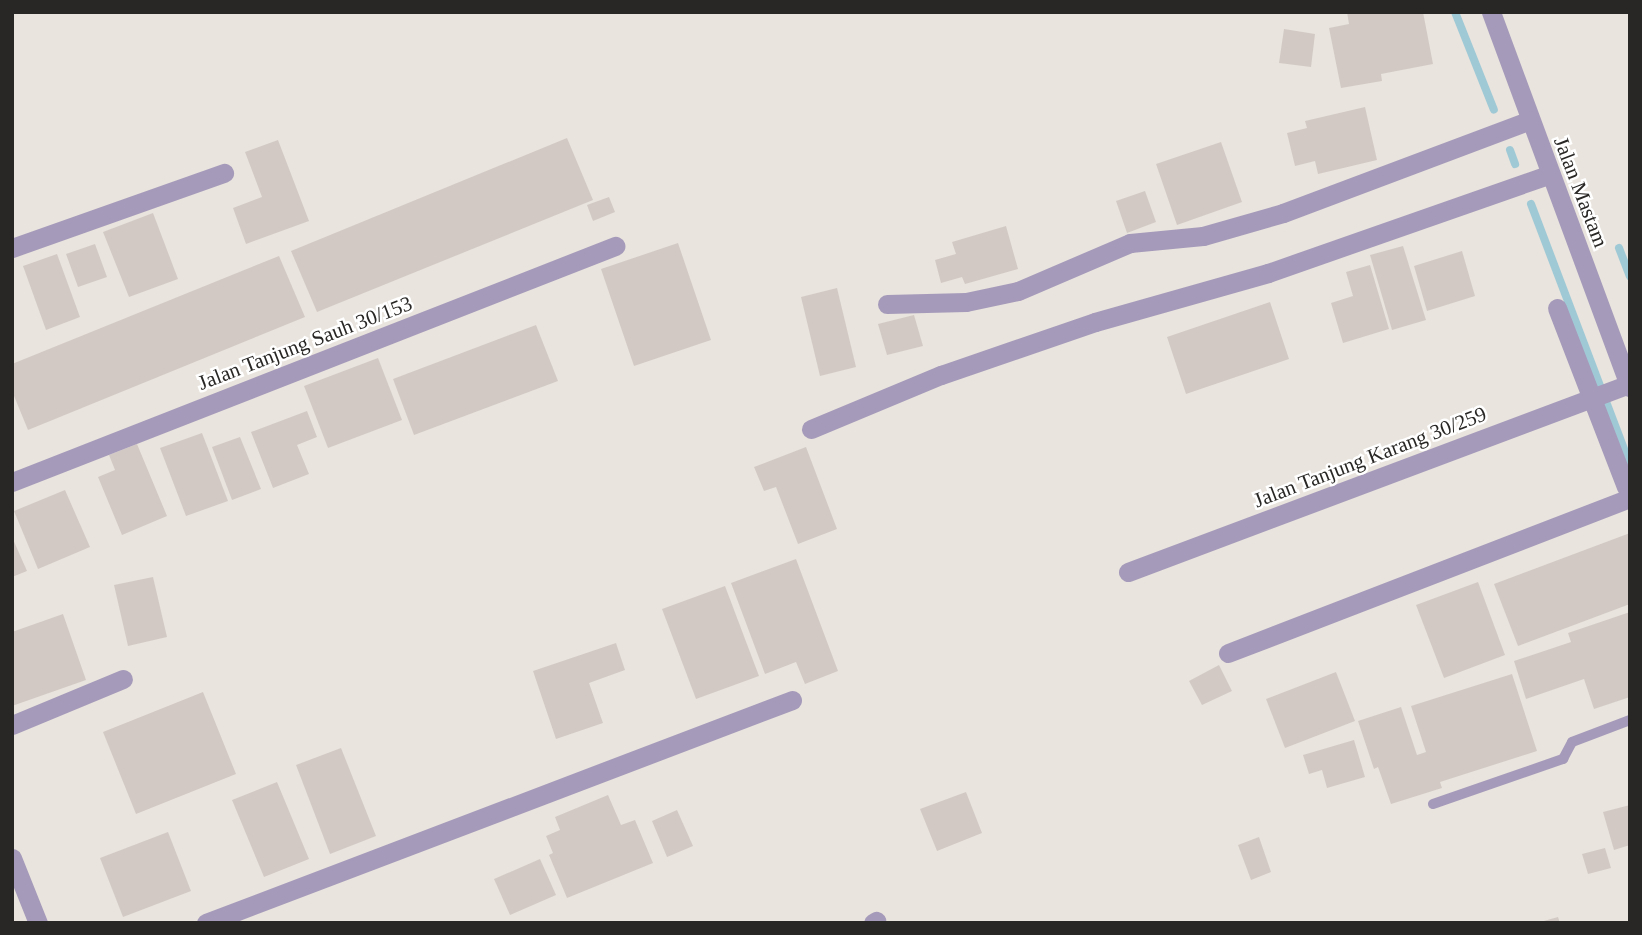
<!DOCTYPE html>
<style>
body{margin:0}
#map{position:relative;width:1642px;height:935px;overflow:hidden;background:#e9e4dd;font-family:"Times New Roman",serif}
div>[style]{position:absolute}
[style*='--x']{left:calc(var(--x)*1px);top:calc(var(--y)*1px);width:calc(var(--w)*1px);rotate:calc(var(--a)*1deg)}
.stream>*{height:8px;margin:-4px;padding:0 4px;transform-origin:4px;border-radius:4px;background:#a0c9d6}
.building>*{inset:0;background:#d2c9c5}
.service>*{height:10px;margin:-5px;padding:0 5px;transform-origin:5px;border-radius:5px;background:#a69aba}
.minor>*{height:19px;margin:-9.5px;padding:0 9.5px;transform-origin:9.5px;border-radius:9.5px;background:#a69aba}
span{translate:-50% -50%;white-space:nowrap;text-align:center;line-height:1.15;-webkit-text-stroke:5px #fff;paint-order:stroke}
.street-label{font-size:21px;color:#292725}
.frame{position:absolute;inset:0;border:14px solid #292725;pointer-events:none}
</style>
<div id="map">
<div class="stream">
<div style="--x:1455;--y:12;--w:105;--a:68.3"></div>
<div style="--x:1510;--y:150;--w:15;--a:70"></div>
<div style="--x:1531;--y:204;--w:278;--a:69.2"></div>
<div style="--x:1619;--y:248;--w:30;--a:69"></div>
</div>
<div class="building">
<div style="clip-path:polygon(1347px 12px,1423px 12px,1433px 64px,1381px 74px,1382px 81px,1341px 88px,1329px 28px,1349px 24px)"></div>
<div style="clip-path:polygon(1284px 29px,1315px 34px,1311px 67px,1279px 63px)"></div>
<div style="clip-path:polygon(1365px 107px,1377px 160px,1318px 174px,1315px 161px,1295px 166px,1287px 133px,1307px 128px,1305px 121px)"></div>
<div style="clip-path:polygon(567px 138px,593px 200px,317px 312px,291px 251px)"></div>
<div style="clip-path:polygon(278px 140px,309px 221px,246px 244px,233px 208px,262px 197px,245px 152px)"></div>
<div style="clip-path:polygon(1221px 142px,1242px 202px,1177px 225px,1156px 164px)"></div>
<div style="clip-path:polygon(1145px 191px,1156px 222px,1127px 233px,1116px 201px)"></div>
<div style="clip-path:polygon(609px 197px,615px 212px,593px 221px,587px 205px)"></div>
<div style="clip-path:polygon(153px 213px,178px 279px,129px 297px,103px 232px)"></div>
<div style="clip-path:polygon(1006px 226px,1018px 269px,965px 284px,962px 277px,941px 283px,935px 260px,956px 254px,952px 242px)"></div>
<div style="clip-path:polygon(678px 243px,711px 340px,634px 366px,601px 269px)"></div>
<div style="clip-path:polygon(95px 244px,107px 277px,78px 287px,66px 254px)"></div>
<div style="clip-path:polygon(1403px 246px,1426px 320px,1392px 330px,1370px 255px)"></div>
<div style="clip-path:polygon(1462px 251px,1475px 296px,1427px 311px,1414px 266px)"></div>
<div style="clip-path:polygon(57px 254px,80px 317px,46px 330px,23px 266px)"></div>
<div style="clip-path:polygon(279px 256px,305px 317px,28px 430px,12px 391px,12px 364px)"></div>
<div style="clip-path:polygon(1370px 265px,1389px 329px,1343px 343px,1331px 303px,1353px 296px,1346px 272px)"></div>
<div style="clip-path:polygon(837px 288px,856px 367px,820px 376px,801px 297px)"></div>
<div style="clip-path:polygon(1270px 302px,1289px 359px,1186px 394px,1167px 337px)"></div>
<div style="clip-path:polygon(914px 315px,923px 346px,887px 355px,878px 324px)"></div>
<div style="clip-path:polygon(536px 325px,558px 381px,414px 435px,393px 379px)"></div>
<div style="clip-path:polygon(378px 358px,402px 420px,328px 448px,304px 386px)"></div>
<div style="clip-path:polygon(307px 411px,317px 437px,297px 445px,309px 474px,273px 488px,251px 432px)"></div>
<div style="clip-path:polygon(202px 433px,228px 501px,186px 516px,160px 448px)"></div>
<div style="clip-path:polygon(240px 437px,261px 489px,232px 500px,212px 447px)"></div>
<div style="clip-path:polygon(137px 444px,167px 516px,122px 535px,98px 477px,115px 470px,109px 455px)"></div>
<div style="clip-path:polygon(806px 447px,837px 529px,798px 544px,776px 487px,764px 491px,754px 467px)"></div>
<div style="clip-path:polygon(65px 490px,90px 547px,38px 569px,14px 511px)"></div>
<div style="clip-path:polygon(1630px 533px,1630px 604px,1518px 646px,1494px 584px)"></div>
<div style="clip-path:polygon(12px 537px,27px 571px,12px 577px)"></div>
<div style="clip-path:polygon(796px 559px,838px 671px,805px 684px,796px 662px,765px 674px,731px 583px)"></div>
<div style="clip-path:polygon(153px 577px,167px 637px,128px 646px,114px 585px)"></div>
<div style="clip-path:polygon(1478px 582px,1505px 655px,1444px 678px,1416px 605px)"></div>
<div style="clip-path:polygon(725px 586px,759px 676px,696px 699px,662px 609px)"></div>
<div style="clip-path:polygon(1630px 612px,1630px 697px,1594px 709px,1584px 679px,1526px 699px,1514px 661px,1571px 642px,1568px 633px)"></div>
<div style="clip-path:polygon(63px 614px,86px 680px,12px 706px,12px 632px)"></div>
<div style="clip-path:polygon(616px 643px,625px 670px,589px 683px,603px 723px,556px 739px,533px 671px)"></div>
<div style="clip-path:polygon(1219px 665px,1232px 691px,1202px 705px,1189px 681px)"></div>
<div style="clip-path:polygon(1336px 672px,1355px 721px,1285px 748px,1266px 699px)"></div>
<div style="clip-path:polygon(1512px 674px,1537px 751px,1440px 782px,1442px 788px,1391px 804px,1378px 767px,1374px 769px,1358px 721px,1401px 707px,1417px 755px,1426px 752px,1411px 706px)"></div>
<div style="clip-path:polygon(203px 692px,236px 774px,136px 814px,103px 732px)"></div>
<div style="clip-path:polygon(1354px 740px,1365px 777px,1327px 788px,1322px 770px,1309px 774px,1303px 755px)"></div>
<div style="clip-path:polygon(341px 748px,376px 836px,330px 854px,296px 765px)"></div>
<div style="clip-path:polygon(277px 782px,309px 859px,264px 877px,232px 800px)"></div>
<div style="clip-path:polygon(966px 792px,982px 833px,937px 851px,920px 809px)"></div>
<div style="clip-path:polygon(608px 795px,621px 825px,635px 820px,653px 863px,567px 898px,549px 855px,553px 853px,546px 836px,560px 830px,555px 817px)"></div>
<div style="clip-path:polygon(1630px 805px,1630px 845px,1614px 850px,1603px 812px)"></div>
<div style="clip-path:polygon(677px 810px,693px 846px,667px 857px,652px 821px)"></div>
<div style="clip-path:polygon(168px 832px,191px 891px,123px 917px,100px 858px)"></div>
<div style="clip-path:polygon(1259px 837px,1271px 872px,1251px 880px,1238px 845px)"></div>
<div style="clip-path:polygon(1605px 848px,1611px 868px,1588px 874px,1582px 854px)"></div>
<div style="clip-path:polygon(540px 859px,556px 895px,510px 915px,494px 879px)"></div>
<div style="clip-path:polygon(1558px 917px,1560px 923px,1540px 923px,1540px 922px)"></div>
</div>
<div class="service">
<div style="--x:1433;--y:804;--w:138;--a:-19.1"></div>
<div style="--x:1563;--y:759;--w:19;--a:-62"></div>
<div style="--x:1572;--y:742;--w:62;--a:-20.8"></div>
</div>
<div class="minor">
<div style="--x:1491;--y:12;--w:400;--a:69.7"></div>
<div style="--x:12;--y:248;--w:225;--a:-19.5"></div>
<div style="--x:887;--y:304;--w:79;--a:-1.5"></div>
<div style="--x:966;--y:302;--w:53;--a:-11.9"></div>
<div style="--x:1018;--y:291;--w:122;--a:-23.2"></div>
<div style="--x:1130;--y:243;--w:73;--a:-5.5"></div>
<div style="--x:1203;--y:236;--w:83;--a:-16"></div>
<div style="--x:1283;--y:213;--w:264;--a:-20.6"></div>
<div style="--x:1557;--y:308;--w:192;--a:68.9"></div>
<div style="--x:811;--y:429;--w:141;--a:-22.6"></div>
<div style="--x:941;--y:375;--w:163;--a:-19"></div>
<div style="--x:1095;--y:322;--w:180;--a:-15.8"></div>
<div style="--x:1268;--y:273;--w:299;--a:-19.3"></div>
<div style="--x:12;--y:482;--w:648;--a:-21.37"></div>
<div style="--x:1128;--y:572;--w:535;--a:-20.57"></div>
<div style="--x:1228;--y:653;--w:431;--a:-21.1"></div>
<div style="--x:12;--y:725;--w:120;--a:-22.5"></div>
<div style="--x:12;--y:858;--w:70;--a:68.2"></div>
<div style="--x:206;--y:923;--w:627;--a:-20.83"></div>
<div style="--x:873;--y:923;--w:4;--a:-34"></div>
</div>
<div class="street-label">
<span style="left:1581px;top:192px;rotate:69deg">Jalan Mastam</span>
<span style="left:305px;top:343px;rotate:-21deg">Jalan Tanjung Sauh 30/153</span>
<span style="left:1370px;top:457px;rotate:-21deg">Jalan Tanjung Karang 30/259</span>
</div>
<div class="frame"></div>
</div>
